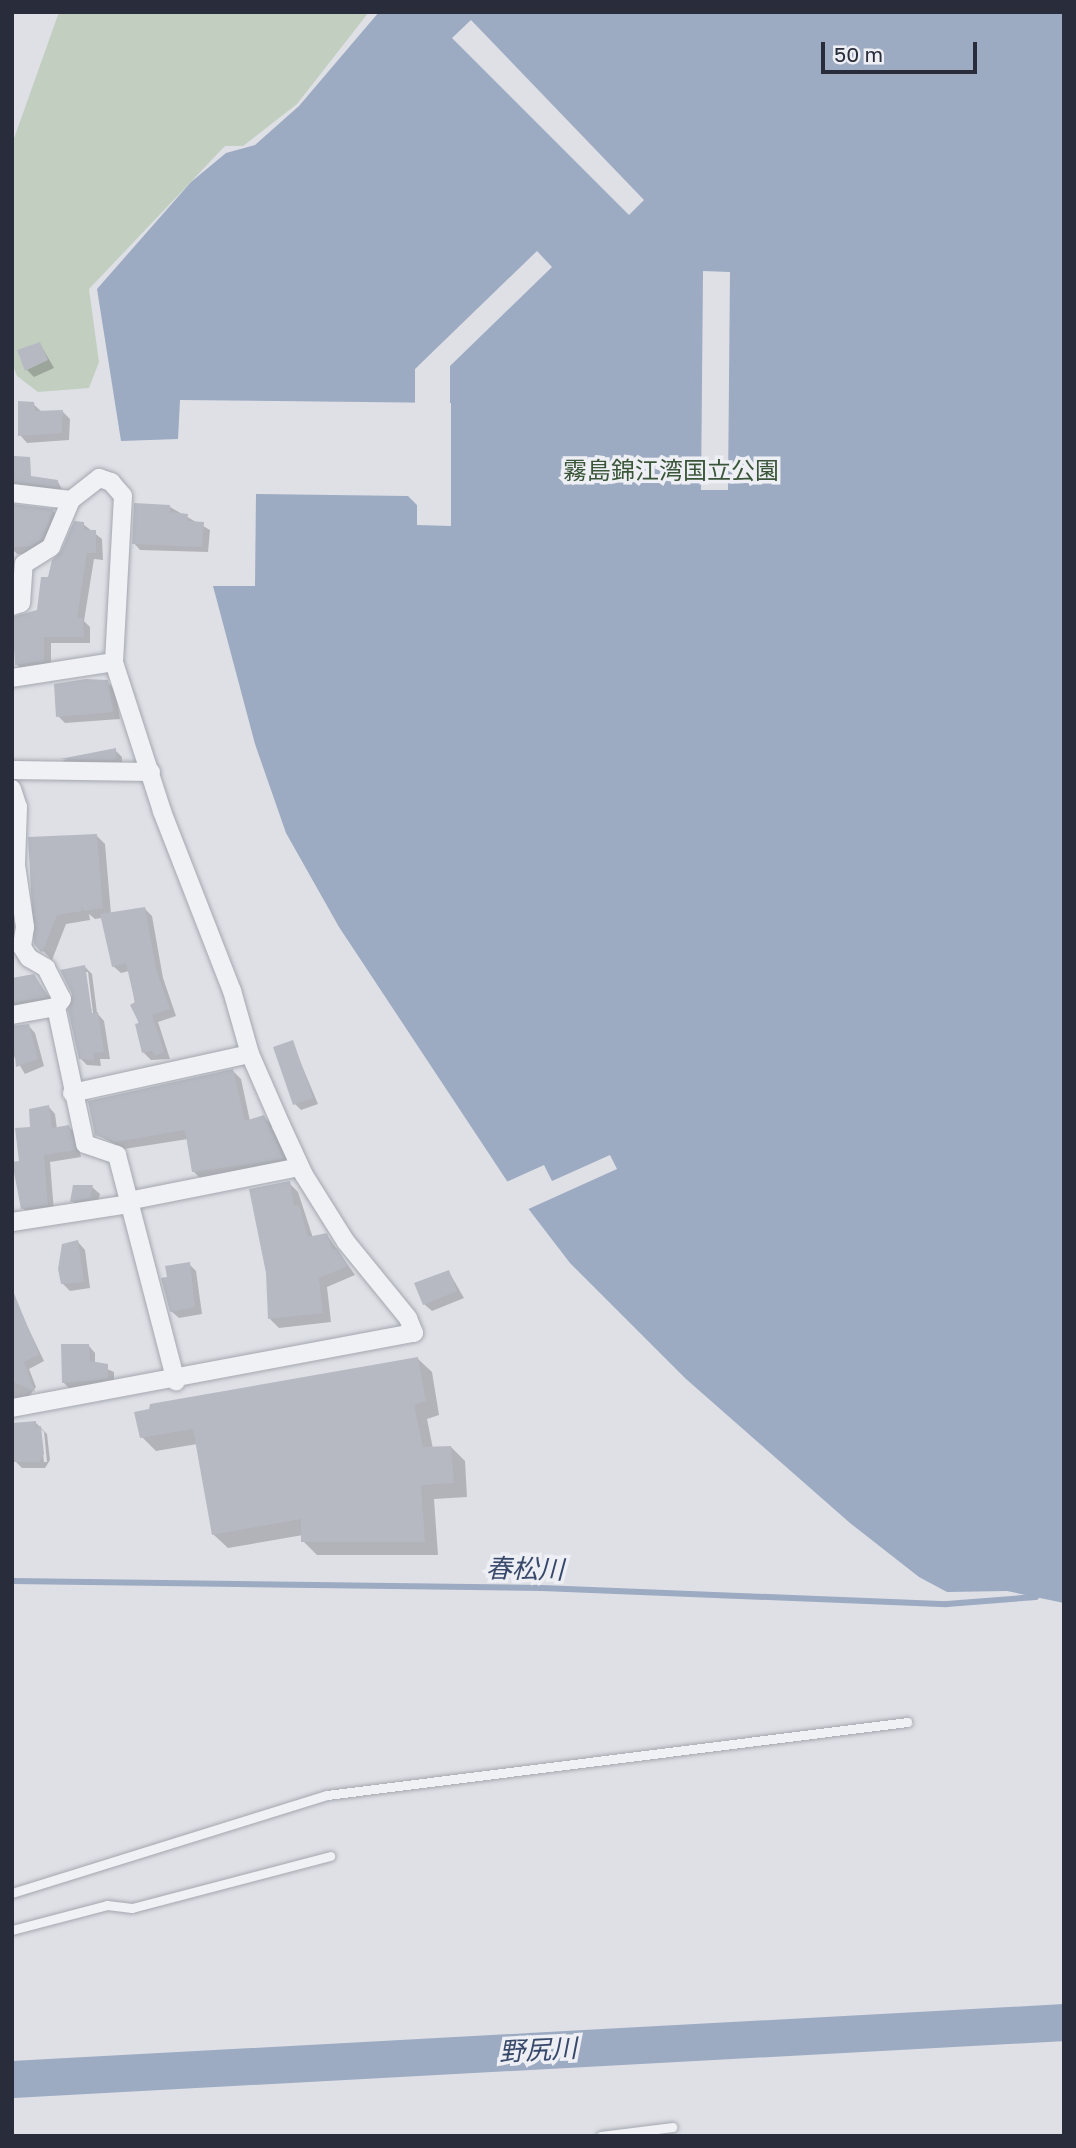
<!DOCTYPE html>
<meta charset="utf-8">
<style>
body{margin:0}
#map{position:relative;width:1076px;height:2148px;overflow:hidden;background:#dee0e6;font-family:"Golos Text","Noto Sans JP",sans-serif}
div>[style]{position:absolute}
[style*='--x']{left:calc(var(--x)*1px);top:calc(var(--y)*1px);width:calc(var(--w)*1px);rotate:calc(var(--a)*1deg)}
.green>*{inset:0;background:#c2cfc0}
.water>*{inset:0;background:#9caac2}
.pier>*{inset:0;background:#dee0e6}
.shadow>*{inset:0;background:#0003}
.stream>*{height:6px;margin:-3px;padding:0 3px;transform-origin:3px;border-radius:3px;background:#9caac2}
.river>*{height:37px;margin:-18.5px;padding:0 18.5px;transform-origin:18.5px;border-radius:18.5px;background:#9caac2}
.building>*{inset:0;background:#b6b9c2}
.roads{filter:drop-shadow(0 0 2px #a4a7af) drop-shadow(0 0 2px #a4a7af)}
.service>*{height:9px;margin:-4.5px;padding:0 4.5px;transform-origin:4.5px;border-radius:4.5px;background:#f0f1f5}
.minor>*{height:18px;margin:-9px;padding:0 9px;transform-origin:9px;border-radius:9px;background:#f0f1f5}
span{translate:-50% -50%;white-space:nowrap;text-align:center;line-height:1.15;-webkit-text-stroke:7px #edeff4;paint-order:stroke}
.park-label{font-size:24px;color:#3a5538}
.water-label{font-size:26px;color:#37486a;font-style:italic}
.frame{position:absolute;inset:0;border:14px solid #292d3b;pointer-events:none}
.scale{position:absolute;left:821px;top:42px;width:156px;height:32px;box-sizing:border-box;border:4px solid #292d3b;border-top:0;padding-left:9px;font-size:21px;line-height:24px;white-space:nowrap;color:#292d3b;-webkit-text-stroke:5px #edeff4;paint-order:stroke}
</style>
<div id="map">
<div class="green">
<div style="clip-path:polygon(59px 12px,369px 12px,297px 104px,243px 146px,225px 146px,89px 289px,99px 362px,89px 388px,38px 392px,17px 376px,12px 363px,12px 144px)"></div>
</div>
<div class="water">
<div style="clip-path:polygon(379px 12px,1064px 12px,1064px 1603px,1007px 1591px,947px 1592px,919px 1577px,850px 1523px,686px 1379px,570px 1263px,507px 1181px,339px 927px,286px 833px,255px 744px,213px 586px,255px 586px,256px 494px,408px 496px,417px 505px,417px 525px,451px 526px,451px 403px,180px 400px,178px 439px,121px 441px,97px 289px,191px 182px,226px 153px,255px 145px,299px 106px)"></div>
</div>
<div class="pier">
<div style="clip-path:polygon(471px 20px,644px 200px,629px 215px,452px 38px)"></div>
<div style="clip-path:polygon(537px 251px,552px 267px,450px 366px,450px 404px,415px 404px,415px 369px)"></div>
<div style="clip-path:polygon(703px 271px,730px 272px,728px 490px,701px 490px)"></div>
<div style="clip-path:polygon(610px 1155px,617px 1169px,524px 1211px,504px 1183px,544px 1165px,552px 1181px)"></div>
</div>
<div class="shadow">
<div style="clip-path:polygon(40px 344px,54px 368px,34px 377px,27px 370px)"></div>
<div style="clip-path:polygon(33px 404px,41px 411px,63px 412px,70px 419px,69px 440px,27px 443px,20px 435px)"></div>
<div style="clip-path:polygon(12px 460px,25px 477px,58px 482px,64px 493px,12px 485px)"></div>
<div style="clip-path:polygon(12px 506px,53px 511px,60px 518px,38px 553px,17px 554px,12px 549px)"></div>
<div style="clip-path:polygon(170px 507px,210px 530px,208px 552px,140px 550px,134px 543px)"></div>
<div style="clip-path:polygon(83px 524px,102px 539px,103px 560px,94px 559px,84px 621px,90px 627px,90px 643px,51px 643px,51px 668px,24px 672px,16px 664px,12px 618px,39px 611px,49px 579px)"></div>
<div style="clip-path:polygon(107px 682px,115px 690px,120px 719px,65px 723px,58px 716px)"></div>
<div style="clip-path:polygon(115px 750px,122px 757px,122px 767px,69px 766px,63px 760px)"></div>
<div style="clip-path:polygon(96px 835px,105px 844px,111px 914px,145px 909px,152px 916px,163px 978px,176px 1016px,158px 1022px,170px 1059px,151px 1060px,144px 1053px,129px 971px,121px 973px,113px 966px,102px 918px,95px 919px,89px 914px,90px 920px,66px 924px,52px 960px,36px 944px)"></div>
<div style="clip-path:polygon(12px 921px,15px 924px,13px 947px,12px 947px)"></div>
<div style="clip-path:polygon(evenodd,85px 967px,92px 974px,97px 1013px,104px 1021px,110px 1059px,100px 1059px,101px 1066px,87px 1065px,80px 1058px,85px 967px,84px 972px,88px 972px,94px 1021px,91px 1022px,84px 972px)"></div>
<div style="clip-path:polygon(34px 976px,54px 1004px,12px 1010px,12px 980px)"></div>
<div style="clip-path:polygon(28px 1025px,35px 1033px,44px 1066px,25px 1074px,12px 1053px,12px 1027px)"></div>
<div style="clip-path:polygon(292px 1042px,318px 1104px,301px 1110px,295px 1104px)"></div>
<div style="clip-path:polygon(233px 1071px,241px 1079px,250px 1121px,264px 1117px,272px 1125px,290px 1166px,201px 1179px,193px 1171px,188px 1139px,124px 1149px,96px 1134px)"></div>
<div style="clip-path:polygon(49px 1107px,55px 1114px,57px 1129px,69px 1127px,76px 1134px,81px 1157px,50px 1162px,54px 1212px,30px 1215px,23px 1208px,21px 1163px,32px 1128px)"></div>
<div style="clip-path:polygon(289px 1183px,298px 1192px,313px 1238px,327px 1235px,355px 1275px,327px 1287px,331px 1322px,279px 1328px,270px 1319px)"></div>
<div style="clip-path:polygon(92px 1187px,100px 1194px,97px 1205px,79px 1208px,72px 1201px)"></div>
<div style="clip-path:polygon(78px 1242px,85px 1250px,90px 1288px,70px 1291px,62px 1283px)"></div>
<div style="clip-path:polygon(189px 1264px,196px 1271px,202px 1314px,179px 1318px,171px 1311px)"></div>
<div style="clip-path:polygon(449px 1272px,464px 1298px,432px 1311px,424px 1304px)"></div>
<div style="clip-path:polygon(22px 1315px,44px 1361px,29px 1369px,36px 1387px,25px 1402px,12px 1406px,12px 1319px)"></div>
<div style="clip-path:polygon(89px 1346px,95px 1353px,95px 1364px,114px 1372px,114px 1385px,70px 1389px,63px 1382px)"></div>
<div style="clip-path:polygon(418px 1359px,432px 1372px,439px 1415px,427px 1419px,433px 1449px,451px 1447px,465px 1461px,467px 1497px,434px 1499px,438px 1555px,317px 1555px,303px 1541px,303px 1535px,228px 1548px,214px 1535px,197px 1444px,156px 1451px,142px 1437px)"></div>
<div style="clip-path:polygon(evenodd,36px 1423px,47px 1434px,50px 1460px,45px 1468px,22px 1468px,12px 1458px,12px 1425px,36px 1423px,40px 1428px,44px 1432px,47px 1462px,44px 1462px,40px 1428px)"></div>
</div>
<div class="stream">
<div style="--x:12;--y:1581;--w:530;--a:0.76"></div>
<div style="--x:542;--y:1588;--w:405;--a:2.3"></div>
<div style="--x:947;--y:1604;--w:89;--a:-4.5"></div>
</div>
<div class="river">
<div style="--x:12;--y:2079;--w:1054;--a:-3.1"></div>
</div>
<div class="building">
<div style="clip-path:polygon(40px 342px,48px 360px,25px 371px,17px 350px)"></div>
<div style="clip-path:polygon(18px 401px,34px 402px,35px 411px,63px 410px,62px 433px,18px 436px)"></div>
<div style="clip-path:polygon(14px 456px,30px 457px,31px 476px,58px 480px,57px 487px,12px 482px)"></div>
<div style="clip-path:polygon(134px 503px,170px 505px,170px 512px,188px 514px,187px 521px,204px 522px,202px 547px,132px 544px)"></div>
<div style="clip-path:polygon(12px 504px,54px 509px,42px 539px,31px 546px,12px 547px)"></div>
<div style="clip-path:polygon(74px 521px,84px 522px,84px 530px,96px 530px,96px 553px,87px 553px,77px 618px,83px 618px,84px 637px,44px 637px,44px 661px,15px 665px,12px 617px,37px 610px,41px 577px,48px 577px,52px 560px,61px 551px)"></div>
<div style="clip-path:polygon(86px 679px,108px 680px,113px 712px,56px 717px,54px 684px)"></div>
<div style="clip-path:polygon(116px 748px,116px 760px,60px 759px)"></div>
<div style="clip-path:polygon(97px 834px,103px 908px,84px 911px,81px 905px,82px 911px,57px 915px,42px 953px,34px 944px,28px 837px)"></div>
<div style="clip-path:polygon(145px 907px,156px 969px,170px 1009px,152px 1015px,164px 1052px,155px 1056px,152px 1051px,142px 1053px,135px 1024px,139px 1023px,130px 1005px,135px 1002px,126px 963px,112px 967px,100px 914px)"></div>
<div style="clip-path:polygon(85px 965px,92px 1013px,98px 1012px,104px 1052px,94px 1053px,94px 1060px,79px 1059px,68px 1010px,72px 994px,60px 970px)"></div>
<div style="clip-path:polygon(34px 974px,48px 997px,12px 1003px,12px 978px)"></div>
<div style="clip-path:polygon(29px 1024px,38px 1059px,16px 1067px,12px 1026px)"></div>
<div style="clip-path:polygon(293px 1040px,313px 1098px,293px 1105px,273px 1047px)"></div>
<div style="clip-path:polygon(233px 1069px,245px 1121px,264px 1115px,284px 1159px,192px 1172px,185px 1130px,115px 1142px,95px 1135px,88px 1101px)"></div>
<div style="clip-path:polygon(49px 1105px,52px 1128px,69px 1125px,76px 1150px,44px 1155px,48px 1205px,21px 1209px,12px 1162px,19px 1161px,15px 1128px,30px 1127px,29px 1109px)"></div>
<div style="clip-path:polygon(290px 1181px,294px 1206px,299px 1205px,308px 1237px,327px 1233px,333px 1250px,337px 1248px,348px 1266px,319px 1278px,323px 1313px,268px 1319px,266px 1273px,249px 1189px)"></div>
<div style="clip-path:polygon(73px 1185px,93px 1185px,90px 1198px,70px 1202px)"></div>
<div style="clip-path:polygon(78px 1240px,84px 1282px,61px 1284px,58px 1269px,62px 1244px)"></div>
<div style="clip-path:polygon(190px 1262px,195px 1307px,170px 1312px,161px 1278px,167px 1277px,165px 1266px)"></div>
<div style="clip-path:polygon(449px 1270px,457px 1291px,423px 1305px,414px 1283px)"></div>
<div style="clip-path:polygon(13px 1291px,39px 1354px,24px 1362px,35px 1392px,12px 1381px)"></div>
<div style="clip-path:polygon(61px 1344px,89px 1344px,90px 1361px,108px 1364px,108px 1379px,62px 1383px)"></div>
<div style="clip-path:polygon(418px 1357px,426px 1401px,414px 1405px,423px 1447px,451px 1446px,454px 1483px,421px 1485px,425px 1542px,301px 1542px,301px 1519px,212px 1535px,193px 1429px,140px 1438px,134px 1412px,149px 1409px,150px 1404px)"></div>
<div style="clip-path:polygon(36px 1421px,36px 1427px,41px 1426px,44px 1454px,39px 1462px,14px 1462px,12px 1423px)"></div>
</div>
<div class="roads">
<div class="service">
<div style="--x:12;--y:1893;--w:330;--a:-17.3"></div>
<div style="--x:327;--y:1795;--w:585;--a:-7.17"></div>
<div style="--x:12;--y:1930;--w:98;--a:-14.7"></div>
<div style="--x:107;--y:1905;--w:25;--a:7"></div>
<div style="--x:132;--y:1908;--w:205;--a:-14.7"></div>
<div style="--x:601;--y:2136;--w:72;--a:-7.2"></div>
</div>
<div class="minor">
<div style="--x:12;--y:493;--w:59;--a:6.8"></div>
<div style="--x:71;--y:500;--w:36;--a:-38"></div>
<div style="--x:99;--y:478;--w:13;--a:18"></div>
<div style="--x:111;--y:482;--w:18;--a:49"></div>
<div style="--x:123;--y:496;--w:166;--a:93.1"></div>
<div style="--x:114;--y:662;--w:103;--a:171.1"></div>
<div style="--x:12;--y:606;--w:9;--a:-18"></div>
<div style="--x:21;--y:603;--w:39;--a:-86"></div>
<div style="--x:24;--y:564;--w:32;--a:-32"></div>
<div style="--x:51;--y:547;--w:51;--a:-66.9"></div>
<div style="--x:12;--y:770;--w:139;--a:0.8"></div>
<div style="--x:12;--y:789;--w:19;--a:72"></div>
<div style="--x:18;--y:807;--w:58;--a:92"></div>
<div style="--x:16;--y:865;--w:63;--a:81.7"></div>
<div style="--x:25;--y:927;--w:20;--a:99"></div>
<div style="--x:22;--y:947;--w:13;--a:58"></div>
<div style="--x:29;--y:958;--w:20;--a:30"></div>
<div style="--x:46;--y:968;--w:35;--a:63"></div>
<div style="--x:62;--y:999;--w:10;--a:127"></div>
<div style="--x:56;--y:1007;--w:140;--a:78"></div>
<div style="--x:85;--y:1144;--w:34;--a:19"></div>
<div style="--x:117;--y:1155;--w:234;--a:75.4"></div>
<div style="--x:12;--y:1015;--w:45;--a:-10.3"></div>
<div style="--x:72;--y:1093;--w:182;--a:-12.4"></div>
<div style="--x:128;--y:1201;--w:175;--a:-11.2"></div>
<div style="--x:12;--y:1222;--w:118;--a:-8.7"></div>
<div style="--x:12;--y:1408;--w:409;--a:-10.6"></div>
<div style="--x:414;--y:1333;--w:16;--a:-112"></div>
<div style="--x:408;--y:1318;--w:98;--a:-129.2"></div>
<div style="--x:346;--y:1242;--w:79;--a:-122.1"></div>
<div style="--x:304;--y:1175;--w:55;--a:-114.7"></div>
<div style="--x:281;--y:1125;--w:77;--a:-113.6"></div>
<div style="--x:250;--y:1054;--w:66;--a:-105.9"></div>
<div style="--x:232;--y:991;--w:193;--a:-111.3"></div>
<div style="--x:162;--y:811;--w:157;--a:-107.9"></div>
</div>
</div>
<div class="park-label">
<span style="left:671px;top:470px">霧島錦江湾国立公園</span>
</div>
<div class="water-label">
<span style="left:525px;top:1569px;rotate:1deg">春松川</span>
<span style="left:538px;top:2050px;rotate:-3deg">野尻川</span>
</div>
<div class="frame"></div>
<div class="scale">50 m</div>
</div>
